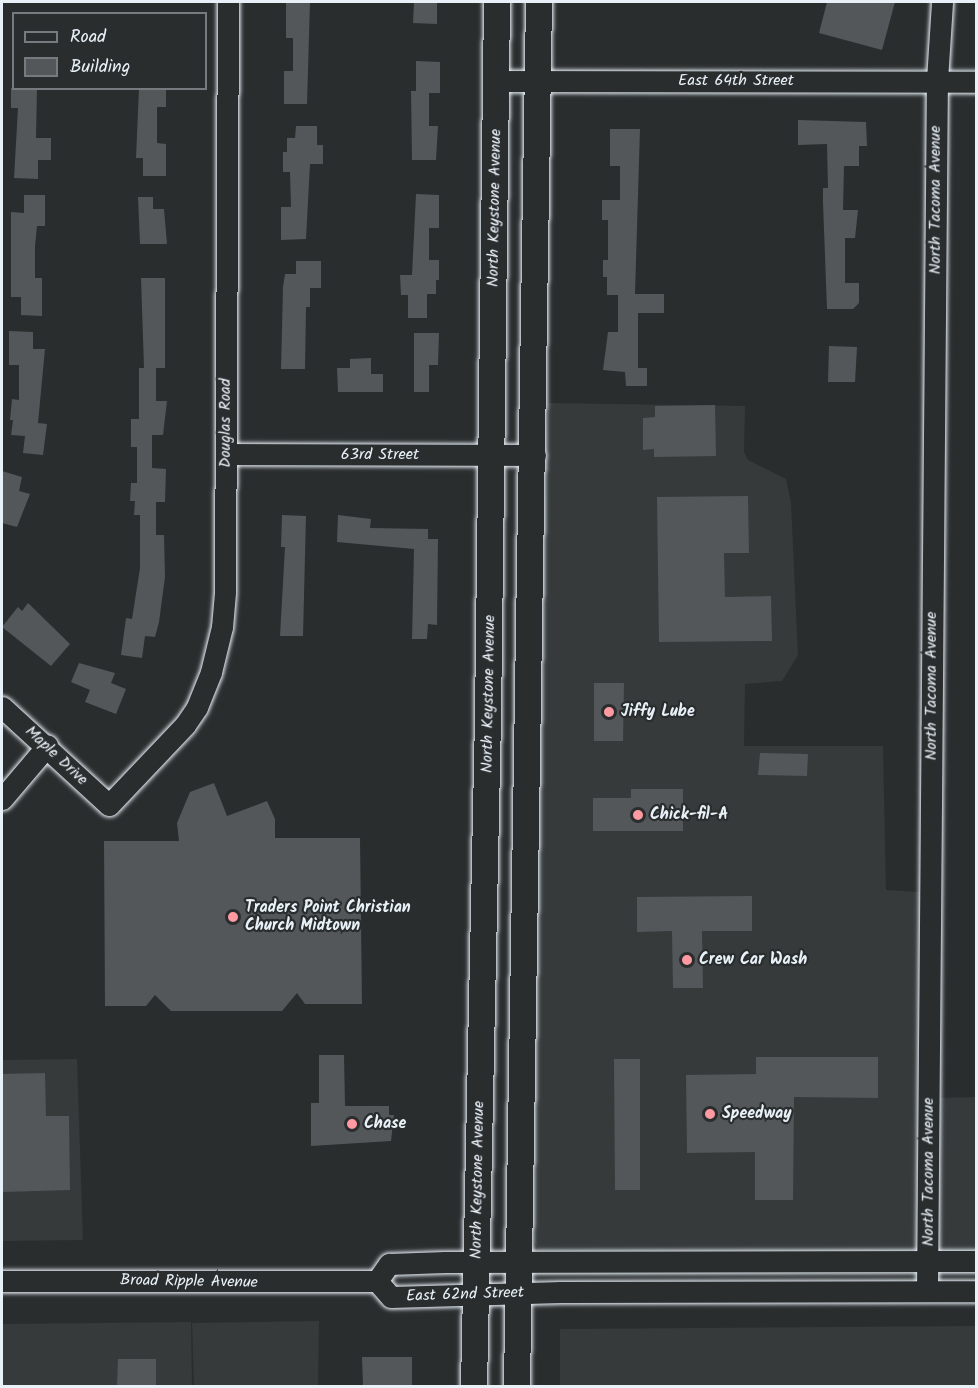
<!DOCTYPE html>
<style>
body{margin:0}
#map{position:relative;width:978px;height:1388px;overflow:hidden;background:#2a2d2e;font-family:Kalam,sans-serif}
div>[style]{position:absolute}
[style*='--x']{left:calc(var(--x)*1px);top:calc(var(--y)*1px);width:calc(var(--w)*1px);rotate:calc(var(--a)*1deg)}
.built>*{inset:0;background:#363a3b}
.building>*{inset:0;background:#535759}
.roads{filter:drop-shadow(0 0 2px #e8f1f8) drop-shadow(0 0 2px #e8f1f8)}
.minor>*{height:21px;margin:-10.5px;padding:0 10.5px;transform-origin:10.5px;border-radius:10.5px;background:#2a2d2e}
.major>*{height:26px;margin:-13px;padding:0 13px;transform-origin:13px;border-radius:13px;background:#2a2d2e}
.dots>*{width:16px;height:16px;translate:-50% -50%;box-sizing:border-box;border:3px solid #2a2d2e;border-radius:50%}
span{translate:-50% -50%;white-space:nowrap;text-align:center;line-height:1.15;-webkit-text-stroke:4.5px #2a2d2e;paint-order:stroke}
.street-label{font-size:16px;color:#e8f1f8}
.poi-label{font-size:16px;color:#e8f1f8;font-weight:700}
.left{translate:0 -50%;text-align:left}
.frame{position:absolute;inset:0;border:3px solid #e8f1f8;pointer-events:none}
.legend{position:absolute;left:12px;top:12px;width:195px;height:78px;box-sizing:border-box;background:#2a2d2e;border:2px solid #767b7f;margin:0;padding:8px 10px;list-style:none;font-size:18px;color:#e8f1f8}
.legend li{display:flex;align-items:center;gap:12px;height:30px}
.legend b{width:30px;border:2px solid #767b7f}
</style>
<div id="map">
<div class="built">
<div style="clip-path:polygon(548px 403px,745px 406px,744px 452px,748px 460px,786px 479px,791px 503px,798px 655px,782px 681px,745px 684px,744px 746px,883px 746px,886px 890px,921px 892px,919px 1250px,539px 1250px,531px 1236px,536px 803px)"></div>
<div style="clip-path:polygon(77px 1059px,83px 1240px,2px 1241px,2px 1060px)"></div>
<div style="clip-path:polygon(976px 1097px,976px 1252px,935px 1252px,938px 1098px)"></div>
<div style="clip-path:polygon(319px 1321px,318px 1386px,194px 1386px,192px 1323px)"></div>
<div style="clip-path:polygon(191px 1322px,192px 1386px,2px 1386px,2px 1324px)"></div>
<div style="clip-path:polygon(976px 1326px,976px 1386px,560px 1386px,560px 1329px)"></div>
</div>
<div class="building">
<div style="clip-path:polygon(286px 2px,310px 2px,307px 104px,284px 104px,284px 71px,293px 71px,293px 38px,286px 38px)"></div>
<div style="clip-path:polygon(414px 2px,437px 2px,437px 24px,413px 23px)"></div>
<div style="clip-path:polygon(827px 2px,895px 2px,882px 50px,819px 33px)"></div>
<div style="clip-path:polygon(416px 61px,440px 62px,440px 93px,429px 93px,429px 126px,438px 126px,436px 160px,412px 160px,411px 91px,416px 91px)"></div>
<div style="clip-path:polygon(11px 88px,37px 88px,36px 138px,51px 138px,51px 160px,38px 160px,38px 179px,14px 178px,18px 108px,11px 108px)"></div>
<div style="clip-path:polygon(139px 88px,166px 89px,166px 107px,157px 107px,157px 143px,166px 144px,166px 176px,143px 176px,143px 158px,136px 158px)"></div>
<div style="clip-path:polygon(798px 120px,866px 122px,867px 146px,859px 146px,859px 166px,844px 166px,843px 210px,858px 210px,855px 238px,845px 238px,845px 283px,859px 283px,859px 303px,853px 309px,827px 309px,823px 203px,823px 188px,828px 188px,827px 144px,798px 145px)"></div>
<div style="clip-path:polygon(296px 126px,317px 126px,317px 145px,323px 145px,323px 164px,310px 164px,306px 239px,281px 240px,281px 207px,291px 207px,290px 172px,283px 172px,283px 152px,287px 152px,287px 138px,295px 138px)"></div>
<div style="clip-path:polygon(610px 129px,640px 129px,635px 294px,664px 294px,664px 313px,638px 313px,638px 368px,647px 368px,647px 386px,626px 386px,625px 372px,603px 370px,608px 332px,618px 332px,618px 295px,607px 295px,607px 277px,603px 277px,603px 260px,608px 260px,608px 220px,602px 220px,602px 200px,620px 200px,620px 166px,610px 166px)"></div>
<div style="clip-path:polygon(416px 194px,439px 195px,439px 228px,429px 228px,429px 260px,439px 260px,439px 280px,436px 280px,436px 294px,427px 294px,427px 318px,408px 318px,408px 295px,401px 295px,400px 275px,412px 275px)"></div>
<div style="clip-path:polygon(24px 195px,45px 195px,45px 226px,37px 226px,35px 246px,35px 278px,42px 278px,42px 316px,21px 315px,21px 297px,11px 297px,11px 212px,24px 213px)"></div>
<div style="clip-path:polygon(138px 197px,153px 197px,153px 209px,164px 209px,167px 244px,140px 244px)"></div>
<div style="clip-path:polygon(296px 261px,321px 261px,321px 288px,310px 288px,310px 307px,306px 307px,305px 369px,281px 369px,283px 287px,285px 274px,296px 274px)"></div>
<div style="clip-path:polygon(141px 278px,165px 278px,165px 368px,156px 368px,156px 401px,167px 401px,163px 435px,152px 435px,152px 468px,166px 469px,165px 502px,156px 502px,156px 535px,164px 535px,165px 577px,159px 622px,155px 637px,145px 636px,142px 658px,121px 655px,126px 618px,132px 619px,140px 568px,140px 515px,134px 515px,135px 501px,130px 501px,131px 483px,137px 483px,137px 447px,131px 447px,131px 419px,139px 419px,139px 368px,144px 368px)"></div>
<div style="clip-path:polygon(9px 331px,33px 332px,33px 349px,45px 349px,38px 423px,47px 424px,43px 455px,23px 453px,25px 436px,11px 435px,13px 420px,10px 420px,12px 399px,19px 400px,19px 365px,9px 365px)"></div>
<div style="clip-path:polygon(414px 333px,439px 333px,438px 365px,429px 365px,429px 392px,414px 392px)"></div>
<div style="clip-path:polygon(829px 346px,857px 347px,855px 382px,828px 382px)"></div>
<div style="clip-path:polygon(371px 358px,371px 374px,383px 374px,383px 392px,338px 392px,337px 368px,350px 368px,350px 359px)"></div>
<div style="clip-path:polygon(715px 405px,716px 456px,654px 457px,654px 449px,643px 450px,643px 418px,655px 417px,655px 406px)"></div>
<div style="clip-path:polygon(2px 471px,22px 477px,19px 491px,30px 494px,17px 527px,2px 523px)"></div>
<div style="clip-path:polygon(748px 496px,749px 553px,724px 553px,725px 597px,771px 596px,772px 641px,659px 642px,657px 497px)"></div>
<div style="clip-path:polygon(282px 515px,306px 516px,303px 636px,280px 636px,285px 547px,281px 547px)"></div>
<div style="clip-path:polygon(338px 515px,371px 519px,370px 528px,428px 529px,428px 539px,438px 539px,437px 625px,428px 624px,427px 639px,412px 639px,414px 549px,337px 542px)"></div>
<div style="clip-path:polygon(28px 603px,70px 644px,51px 666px,2px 627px,18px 607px,22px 611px)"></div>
<div style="clip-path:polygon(79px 663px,115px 673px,111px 683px,126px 689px,116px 714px,85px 702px,90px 690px,71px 682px)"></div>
<div style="clip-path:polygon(594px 683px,624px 683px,623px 741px,594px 741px)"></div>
<div style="clip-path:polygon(760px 753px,808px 754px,807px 776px,758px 775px)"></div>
<div style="clip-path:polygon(214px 783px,227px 816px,267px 801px,275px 819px,275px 838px,360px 838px,362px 1004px,305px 1004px,297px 993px,282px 1011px,171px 1011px,155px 995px,146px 1006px,105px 1006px,104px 841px,179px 841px,177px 823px,190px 792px)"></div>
<div style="clip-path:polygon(631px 789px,683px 789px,683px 831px,593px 831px,593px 798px,631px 798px)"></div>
<div style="clip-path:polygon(752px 896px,752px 931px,702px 931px,703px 988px,673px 988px,672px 931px,637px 932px,637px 897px)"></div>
<div style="clip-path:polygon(319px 1055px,344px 1055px,345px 1106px,389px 1106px,389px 1115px,394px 1115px,391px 1141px,311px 1146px,311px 1103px,319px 1103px)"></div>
<div style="clip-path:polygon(756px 1057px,878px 1057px,878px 1098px,794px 1097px,793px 1200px,755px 1200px,755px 1152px,687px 1153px,686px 1075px,756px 1074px)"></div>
<div style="clip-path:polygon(614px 1059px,640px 1059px,640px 1190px,615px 1190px)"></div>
<div style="clip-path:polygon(45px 1073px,46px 1116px,69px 1116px,70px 1190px,2px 1192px,2px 1074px)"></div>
<div style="clip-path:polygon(362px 1357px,412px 1357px,412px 1386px,363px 1386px)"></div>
<div style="clip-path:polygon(118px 1359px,156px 1359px,156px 1386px,117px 1386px)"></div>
</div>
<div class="roads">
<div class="minor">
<div style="--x:496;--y:81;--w:480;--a:0.1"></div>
<div style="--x:226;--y:454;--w:309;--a:0.2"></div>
<div style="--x:2;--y:707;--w:145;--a:42.5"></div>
<div style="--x:109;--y:805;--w:110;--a:-46.5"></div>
<div style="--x:185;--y:725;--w:22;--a:-56"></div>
<div style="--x:197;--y:707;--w:38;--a:-68"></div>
<div style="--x:211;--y:672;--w:46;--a:-76.3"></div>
<div style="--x:222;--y:627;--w:36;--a:-85"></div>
<div style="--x:225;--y:591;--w:589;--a:-89.71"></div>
<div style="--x:2;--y:799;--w:70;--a:-49.7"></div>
<div style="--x:2;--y:1281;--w:375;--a:0"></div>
<div style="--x:377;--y:1281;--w:21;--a:-55"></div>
<div style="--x:389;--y:1264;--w:56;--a:-2"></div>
<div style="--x:445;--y:1262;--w:531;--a:-0.11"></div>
<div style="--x:377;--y:1281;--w:21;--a:49"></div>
<div style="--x:391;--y:1297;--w:170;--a:-1.7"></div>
<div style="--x:561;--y:1292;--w:415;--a:-0.1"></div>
<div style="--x:927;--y:1291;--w:1211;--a:-89.53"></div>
<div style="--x:937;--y:80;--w:78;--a:-86.3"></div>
</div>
<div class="major">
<div style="--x:474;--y:1386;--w:668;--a:-88.8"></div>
<div style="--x:488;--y:718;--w:716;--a:-89.28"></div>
<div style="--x:517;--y:1386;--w:1384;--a:-89.09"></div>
</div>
</div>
<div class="dots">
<div style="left:609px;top:712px;background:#ff9aa2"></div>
<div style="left:638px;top:815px;background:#ff9aa2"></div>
<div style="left:233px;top:917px;background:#ff9aa2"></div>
<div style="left:687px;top:960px;background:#ff9aa2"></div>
<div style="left:710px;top:1114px;background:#ff9aa2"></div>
<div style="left:352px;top:1124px;background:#ff9aa2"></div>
</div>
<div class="street-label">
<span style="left:736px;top:81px">East 64th Street</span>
<span style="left:936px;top:200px;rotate:-90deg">North Tacoma Avenue</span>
<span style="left:495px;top:208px;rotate:-89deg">North Keystone Avenue</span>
<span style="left:226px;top:423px;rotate:-90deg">Douglas Road</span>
<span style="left:380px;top:455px">63rd Street</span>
<span style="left:932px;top:686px;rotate:-90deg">North Tacoma Avenue</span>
<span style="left:489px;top:694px;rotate:-89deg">North Keystone Avenue</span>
<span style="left:56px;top:756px;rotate:43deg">Maple Drive</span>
<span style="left:929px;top:1172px;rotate:-90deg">North Tacoma Avenue</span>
<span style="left:478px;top:1180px;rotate:-89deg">North Keystone Avenue</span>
<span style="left:189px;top:1282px;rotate:1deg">Broad Ripple Avenue</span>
<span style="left:465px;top:1295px;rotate:-2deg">East 62nd Street</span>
</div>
<div class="poi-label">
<span class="left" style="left:621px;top:712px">Jiffy Lube</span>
<span class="left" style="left:650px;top:815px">Chick-fil-A</span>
<span class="left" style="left:245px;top:917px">Traders Point Christian<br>Church Midtown</span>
<span class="left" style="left:699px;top:960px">Crew Car Wash</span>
<span class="left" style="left:722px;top:1114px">Speedway</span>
<span class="left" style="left:364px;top:1124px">Chase</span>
</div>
<div class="frame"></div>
<ul class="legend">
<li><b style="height:8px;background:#2a2d2e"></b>Road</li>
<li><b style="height:16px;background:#535759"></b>Building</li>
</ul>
</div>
